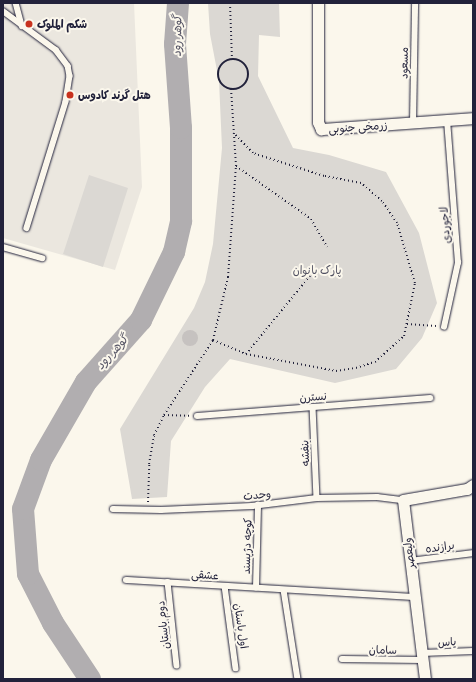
<!DOCTYPE html>
<meta charset="utf-8">
<style>
body{margin:0}
#map{position:relative;width:476px;height:682px;overflow:hidden;background:#fbf7ec;font-family:Delius,"Playpen Sans Arabic",sans-serif}
div>[style]{position:absolute}
[style*='--x']{left:calc(var(--x)*1px);top:calc(var(--y)*1px);width:calc(var(--w)*1px);rotate:calc(var(--a)*1deg)}
.built>*{inset:0;background:#ebe7df}
.green>*{inset:0;background:#dbd8d3}
.river>*{height:22px;margin:-11px;padding:0 11px;transform-origin:11px;border-radius:11px;background:#b1aeb0}
.building>*{inset:0;background:#c6c2c0}
.round{border-radius:50%}
.path>*{height:2px;margin-top:-1px;transform-origin:0;background:repeating-linear-gradient(90deg,#22223b 0 1px,transparent 0 4px)}
.path>.ring{margin:-1px;padding:0;box-sizing:content-box;background:none;border:2px solid #22223b;border-radius:50%}
.roads{filter:drop-shadow(0 0 1px #22223b) drop-shadow(0 0 1px #22223b)}
.service>*{height:5.5px;margin:-2.75px;padding:0 2.75px;transform-origin:2.75px;border-radius:2.75px;background:#fbf7ec}
.minor>*{height:11px;margin:-5.5px;padding:0 5.5px;transform-origin:5.5px;border-radius:5.5px;background:#fbf7ec}
.dots>*{width:11px;height:11px;translate:-50% -50%;box-sizing:border-box;border:2px solid #fbf7ec;border-radius:50%}
span{translate:-50% -50%;white-space:nowrap;text-align:center;line-height:1.15;-webkit-text-stroke:4px #fbf7ec;paint-order:stroke}
.poi-label{font-size:11px;color:#22223b;font-weight:700}
.left{translate:0 -50%;text-align:left}
.street-label{font-size:11px;color:#22223b}
.park-label{font-size:11px;color:#505061}
.water-label{font-size:12px;color:#545364;font-style:italic}
.frame{position:absolute;inset:0;border:4px solid #22223b;pointer-events:none}
</style>
<div id="map">
<div class="built">
<div style="clip-path:polygon(3px 3px,134px 3px,142px 187px,115px 270px,3px 238px)"></div>
</div>
<div class="green">
<div style="clip-path:polygon(208px 3px,279px 3px,280px 37px,259px 35px,258px 76px,293px 148px,329px 155px,386px 172px,419px 233px,437px 303px,422px 338px,396px 369px,335px 383px,230px 359px,205px 387px,171px 441px,167px 497px,132px 499px,120px 429px,194px 308px,205px 282px,213px 244px,222px 148px,219px 81px,210px 34px)"></div>
<div style="clip-path:polygon(89px 175px,128px 188px,103px 267px,63px 254px)"></div>
</div>
<div class="river">
<div style="--x:90;--y:679;--w:67;--a:-123.5"></div>
<div style="--x:53;--y:623;--w:55;--a:-117"></div>
<div style="--x:28;--y:574;--w:65;--a:-94.4"></div>
<div style="--x:23;--y:509;--w:52;--a:-69.8"></div>
<div style="--x:41;--y:460;--w:90;--a:-60"></div>
<div style="--x:86;--y:382;--w:83;--a:-48.4"></div>
<div style="--x:141;--y:320;--w:76;--a:-64.1"></div>
<div style="--x:174;--y:252;--w:32;--a:-77"></div>
<div style="--x:181;--y:221;--w:93;--a:-90"></div>
<div style="--x:181;--y:128;--w:84;--a:-94.1"></div>
<div style="--x:175;--y:44;--w:41;--a:-85.8"></div>
</div>
<div class="building">
<div class="round" style="left:182px;top:330px;width:16px;height:16px"></div>
</div>
<div class="path">
<div style="--x:230;--y:3;--w:57;--a:88"></div>
<div class="ring" style="left:218px;top:59px;width:28px;height:28px"></div>
<div style="--x:236;--y:166;--w:92;--a:35.2"></div>
<div style="--x:311;--y:219;--w:32;--a:60"></div>
<div style="--x:407;--y:324;--w:29;--a:4"></div>
<div style="--x:213;--y:340;--w:36;--a:23"></div>
<div style="--x:246;--y:354;--w:92;--a:10.7"></div>
<div style="--x:336;--y:371;--w:20;--a:-9"></div>
<div style="--x:356;--y:368;--w:20;--a:-18"></div>
<div style="--x:375;--y:362;--w:39;--a:-42"></div>
<div style="--x:404;--y:336;--w:54;--a:-78.3"></div>
<div style="--x:415;--y:283;--w:63;--a:-106.7"></div>
<div style="--x:397;--y:223;--w:27;--a:-124"></div>
<div style="--x:382;--y:201;--w:28;--a:-139"></div>
<div style="--x:361;--y:183;--w:38;--a:-169"></div>
<div style="--x:324;--y:176;--w:75;--a:-162.1"></div>
<div style="--x:253;--y:153;--w:28;--a:-134"></div>
<div style="--x:246;--y:354;--w:107;--a:-50.7"></div>
<div style="--x:164;--y:415;--w:25;--a:2"></div>
<div style="--x:148;--y:502;--w:38;--a:-88"></div>
<div style="--x:149;--y:464;--w:29;--a:-80"></div>
<div style="--x:154;--y:435;--w:22;--a:-63"></div>
<div style="--x:164;--y:415;--w:90;--a:-56.8"></div>
<div style="--x:213;--y:340;--w:65;--a:-76.6"></div>
<div style="--x:228;--y:277;--w:111;--a:-85.9"></div>
<div style="--x:236;--y:166;--w:77;--a:-93.7"></div>
</div>
<div class="roads">
<div class="service">
<div style="--x:16;--y:3;--w:24;--a:75"></div>
<div style="--x:3;--y:11;--w:66;--a:36.3"></div>
<div style="--x:56;--y:50;--w:20;--a:53"></div>
<div style="--x:68;--y:66;--w:10;--a:79"></div>
<div style="--x:70;--y:76;--w:26;--a:99"></div>
<div style="--x:66;--y:102;--w:132;--a:107.2"></div>
<div style="--x:413;--y:123;--w:120;--a:-89"></div>
<div style="--x:3;--y:247;--w:41;--a:15.8"></div>
<div style="--x:444;--y:327;--w:66;--a:-77.7"></div>
<div style="--x:458;--y:263;--w:143;--a:-94.4"></div>
<div style="--x:313;--y:407;--w:91;--a:87.5"></div>
<div style="--x:197;--y:416;--w:234;--a:-4.4"></div>
<div style="--x:113;--y:509;--w:48;--a:1.2"></div>
<div style="--x:161;--y:510;--w:91;--a:-2.5"></div>
<div style="--x:252;--y:506;--w:65;--a:-7"></div>
<div style="--x:317;--y:498;--w:60;--a:-1"></div>
<div style="--x:377;--y:497;--w:26;--a:7"></div>
<div style="--x:410;--y:561;--w:64;--a:-7.2"></div>
<div style="--x:126;--y:580;--w:289;--a:3.4"></div>
<div style="--x:168;--y:582;--w:84;--a:83.9"></div>
<div style="--x:225;--y:586;--w:83;--a:82.4"></div>
<div style="--x:256;--y:588;--w:83;--a:-88.6"></div>
<div style="--x:284;--y:590;--w:90;--a:81.1"></div>
<div style="--x:422;--y:653;--w:51;--a:-2.2"></div>
<div style="--x:342;--y:659;--w:80;--a:0.7"></div>
</div>
<div class="minor">
<div style="--x:318;--y:3;--w:119;--a:90"></div>
<div style="--x:318;--y:122;--w:8;--a:67"></div>
<div style="--x:321;--y:129;--w:152;--a:-4.1"></div>
<div style="--x:425;--y:679;--w:180;--a:-97"></div>
<div style="--x:403;--y:500;--w:65;--a:-9.8"></div>
<div style="--x:467;--y:489;--w:7;--a:-34"></div>
</div>
</div>
<div class="dots">
<div style="left:29px;top:24px;background:#c8321e"></div>
<div style="left:70px;top:95px;background:#c8321e"></div>
</div>
<div class="poi-label">
<span class="left" style="left:37px;top:24px">شکم الملوک</span>
<span class="left" style="left:78px;top:95px">هتل گرند کادوس</span>
</div>
<div class="street-label">
<span style="left:404px;top:63px;rotate:-89deg">مسعود</span>
<span style="left:358px;top:127px;rotate:-4deg">زرمخی جنوبی</span>
<span style="left:445px;top:225px;rotate:-94deg">لاجوردی</span>
<span style="left:313px;top:397px;rotate:-4deg">نسترن</span>
<span style="left:305px;top:453px;rotate:-92deg">بنفشه</span>
<span style="left:257px;top:495px;rotate:-5deg">وحدت</span>
<span style="left:247px;top:546px;rotate:-88deg">کوچه دژپسند</span>
<span style="left:440px;top:547px;rotate:-8deg">برازنده</span>
<span style="left:409px;top:553px;rotate:-97deg">ولیعصر</span>
<span style="left:205px;top:575px;rotate:4deg">عشقی</span>
<span style="left:163px;top:625px;rotate:-96deg">دوم باستان</span>
<span style="left:241px;top:626px;rotate:82deg">اول باستان</span>
<span style="left:447px;top:642px;rotate:-3deg">یاس</span>
<span style="left:383px;top:650px;rotate:1deg">سامان</span>
</div>
<div class="park-label">
<span style="left:317px;top:270px">پارک بانوان</span>
</div>
<div class="water-label">
<span style="left:177px;top:36px;rotate:-89deg">گوهر رود</span>
<span style="left:112px;top:352px;rotate:-48deg">گوهر رود</span>
</div>
<div class="frame"></div>
</div>
